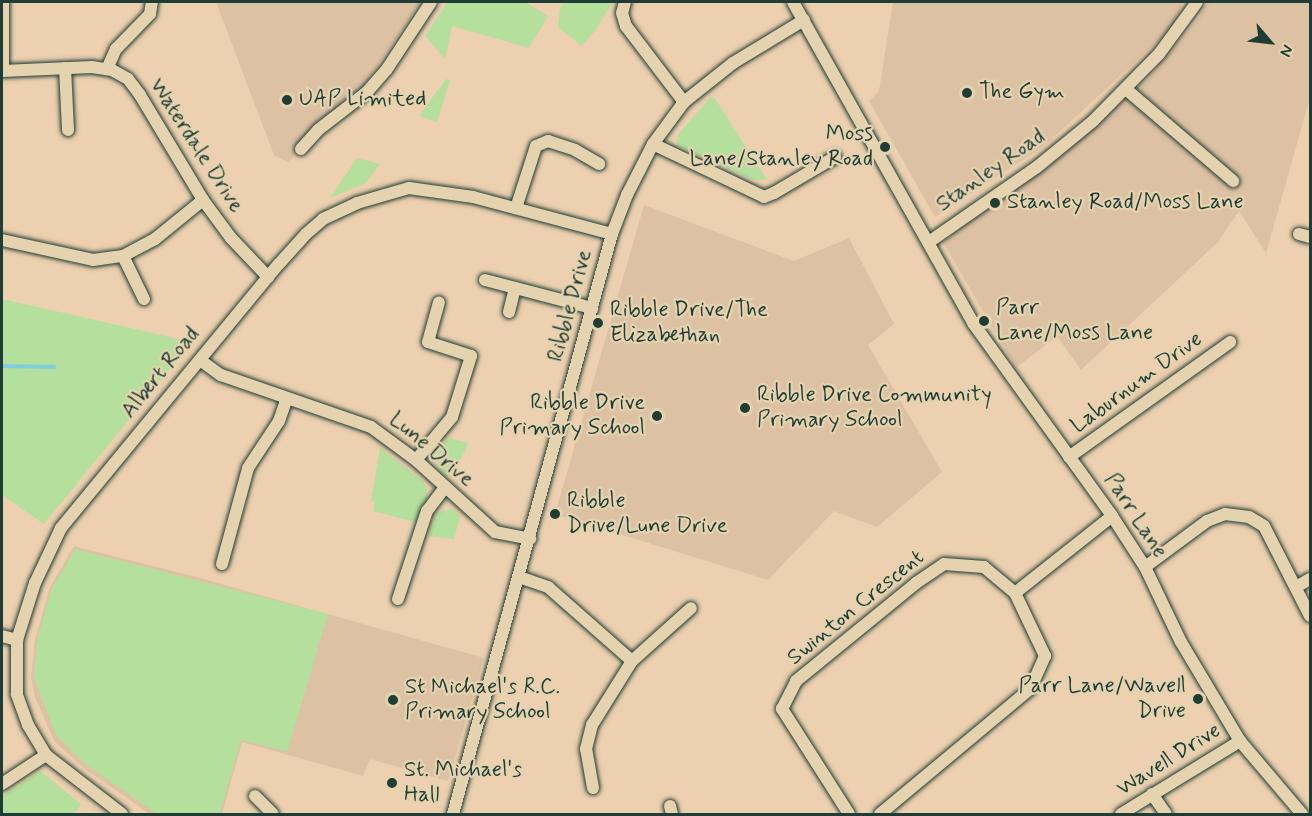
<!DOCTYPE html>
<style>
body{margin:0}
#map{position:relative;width:1312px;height:816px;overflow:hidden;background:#ecd0af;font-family:Mynerve,sans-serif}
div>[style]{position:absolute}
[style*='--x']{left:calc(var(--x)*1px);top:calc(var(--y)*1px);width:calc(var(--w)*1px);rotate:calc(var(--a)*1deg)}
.built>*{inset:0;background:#ddc1a3}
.green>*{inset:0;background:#b5df9c}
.stream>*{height:4px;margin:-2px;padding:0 2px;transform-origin:2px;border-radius:2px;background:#7fcddd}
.roads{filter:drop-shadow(0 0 2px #1f3d34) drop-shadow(0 0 2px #1f3d34)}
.minor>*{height:12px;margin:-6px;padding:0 6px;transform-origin:6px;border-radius:6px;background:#e5d3b0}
.dots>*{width:16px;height:16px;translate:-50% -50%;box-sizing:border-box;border:3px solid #e5d3b0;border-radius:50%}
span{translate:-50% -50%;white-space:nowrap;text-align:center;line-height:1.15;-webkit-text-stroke:4.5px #e5d3b0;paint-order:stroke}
.poi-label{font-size:22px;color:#1f3d34}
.left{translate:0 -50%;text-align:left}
.right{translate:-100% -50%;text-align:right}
.street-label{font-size:22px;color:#1f3d34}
.frame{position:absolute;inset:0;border:3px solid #1f3d34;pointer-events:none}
.north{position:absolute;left:1240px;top:12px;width:60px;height:60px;-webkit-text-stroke:4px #e5d3b0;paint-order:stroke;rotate:118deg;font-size:16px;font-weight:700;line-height:24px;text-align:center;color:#1f3d34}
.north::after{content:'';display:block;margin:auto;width:21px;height:27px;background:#1f3d34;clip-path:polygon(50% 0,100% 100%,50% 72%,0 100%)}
</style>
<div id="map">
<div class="built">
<div style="clip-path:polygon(216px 2px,421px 2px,354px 100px,303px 138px,289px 163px,274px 155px)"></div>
<div style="clip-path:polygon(893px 2px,1179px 2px,1182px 4px,1173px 27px,1044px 146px,935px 217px,869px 101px,879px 91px)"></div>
<div style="clip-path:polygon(1208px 2px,1310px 2px,1310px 98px,1266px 253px,1239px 211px,1218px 242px,1081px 370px,1057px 336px,1016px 368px,943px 242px,1081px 139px,1147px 80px,1197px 20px)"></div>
<div style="clip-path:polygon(644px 205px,794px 261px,849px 238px,894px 324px,868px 345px,942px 472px,877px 527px,834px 511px,768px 580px,555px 514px)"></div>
<div style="clip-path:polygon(74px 546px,200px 578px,484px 658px,448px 781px,370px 759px,363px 776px,242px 742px,222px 814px,150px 814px,85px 769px,54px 741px,35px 697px,31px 678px,35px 640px,50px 587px)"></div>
</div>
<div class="green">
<div style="clip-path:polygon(448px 2px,525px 2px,548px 16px,529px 48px,452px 26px,445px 59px,425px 36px)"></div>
<div style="clip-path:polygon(564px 2px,613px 2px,594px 32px,582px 46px,558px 27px,560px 9px)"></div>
<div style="clip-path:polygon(446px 79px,450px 80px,437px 122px,419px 116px)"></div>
<div style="clip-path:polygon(712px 96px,718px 103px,767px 180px,753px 180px,677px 146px,678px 134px)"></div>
<div style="clip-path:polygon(357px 158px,380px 164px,366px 183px,330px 198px)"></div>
<div style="clip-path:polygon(2px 299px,192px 342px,44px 524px,2px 495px)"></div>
<div style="clip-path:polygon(448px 438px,468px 443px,460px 461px,455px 461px,448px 477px,438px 468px,437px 451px)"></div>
<div style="clip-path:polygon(380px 448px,423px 481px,426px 487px,427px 499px,419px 523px,373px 511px,375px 502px,371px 500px)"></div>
<div style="clip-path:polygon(452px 509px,460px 516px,454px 539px,428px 536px,437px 512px)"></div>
<div style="clip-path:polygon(75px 549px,328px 614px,287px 752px,241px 740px,220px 814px,157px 814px,84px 763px,56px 735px,34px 678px,37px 639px,52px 588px)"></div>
<div style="clip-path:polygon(40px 771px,81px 804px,74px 814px,2px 814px,2px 796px)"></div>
</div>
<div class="stream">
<div style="--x:2;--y:366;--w:52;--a:1.1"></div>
</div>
<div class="roads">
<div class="minor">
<div style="--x:625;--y:2;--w:11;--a:105"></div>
<div style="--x:622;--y:13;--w:14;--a:73"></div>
<div style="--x:626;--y:26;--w:96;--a:52.7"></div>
<div style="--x:793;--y:2;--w:368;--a:60.7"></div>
<div style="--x:973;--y:323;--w:238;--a:54.2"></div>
<div style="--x:1112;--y:516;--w:61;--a:57.1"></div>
<div style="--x:1145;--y:567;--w:83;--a:64.4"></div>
<div style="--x:1181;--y:642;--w:115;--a:59.2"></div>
<div style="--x:1240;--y:741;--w:96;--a:49.7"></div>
<div style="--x:65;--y:68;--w:62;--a:87.2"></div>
<div style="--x:107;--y:69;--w:22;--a:-66"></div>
<div style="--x:116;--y:49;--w:49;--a:-45.8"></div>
<div style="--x:150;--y:14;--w:12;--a:-81"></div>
<div style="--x:2;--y:71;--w:90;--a:-2.5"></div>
<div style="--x:92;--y:67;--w:20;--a:9"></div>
<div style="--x:112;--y:70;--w:18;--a:29"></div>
<div style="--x:128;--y:79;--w:20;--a:53"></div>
<div style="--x:140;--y:95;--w:122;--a:59"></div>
<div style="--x:203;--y:200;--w:47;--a:53.6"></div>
<div style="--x:231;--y:238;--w:54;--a:46.5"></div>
<div style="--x:3;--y:71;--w:69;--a:-90"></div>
<div style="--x:1127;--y:90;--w:140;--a:40.6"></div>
<div style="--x:653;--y:144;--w:123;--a:25.5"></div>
<div style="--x:764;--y:197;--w:11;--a:-22"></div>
<div style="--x:774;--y:193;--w:71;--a:-30.5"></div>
<div style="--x:301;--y:149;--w:25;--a:-48"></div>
<div style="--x:318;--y:130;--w:62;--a:-37.8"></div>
<div style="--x:367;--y:92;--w:30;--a:-49"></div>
<div style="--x:387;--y:69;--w:80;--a:-56.7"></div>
<div style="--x:516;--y:208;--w:65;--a:-72.1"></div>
<div style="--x:536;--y:146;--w:13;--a:-23"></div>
<div style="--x:548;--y:141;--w:28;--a:18"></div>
<div style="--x:575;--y:150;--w:28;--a:30"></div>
<div style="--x:1299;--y:234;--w:11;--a:15"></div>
<div style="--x:2;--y:240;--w:93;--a:12.4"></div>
<div style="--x:93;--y:260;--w:30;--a:-8"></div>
<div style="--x:123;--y:256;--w:36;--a:-28"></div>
<div style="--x:155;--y:239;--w:62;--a:-39.1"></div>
<div style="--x:929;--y:242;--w:131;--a:-34.8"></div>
<div style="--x:1037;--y:167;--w:72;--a:-39.4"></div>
<div style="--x:1093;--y:121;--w:94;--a:-45.4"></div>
<div style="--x:1159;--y:54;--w:64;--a:-53.8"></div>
<div style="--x:123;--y:256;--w:48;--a:64"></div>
<div style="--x:485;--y:280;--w:111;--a:14.7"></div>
<div style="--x:509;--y:312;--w:25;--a:-76"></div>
<div style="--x:200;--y:360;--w:26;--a:36"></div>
<div style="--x:221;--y:375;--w:159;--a:19.1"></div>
<div style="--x:371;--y:427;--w:56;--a:36.3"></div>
<div style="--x:416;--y:460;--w:107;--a:42.3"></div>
<div style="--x:495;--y:532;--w:36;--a:11"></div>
<div style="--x:1069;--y:457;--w:198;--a:-35.5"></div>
<div style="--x:416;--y:460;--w:56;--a:-50.1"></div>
<div style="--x:452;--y:417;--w:64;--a:-72.7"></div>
<div style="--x:471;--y:356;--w:45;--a:-162"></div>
<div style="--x:428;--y:342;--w:41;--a:-74.6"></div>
<div style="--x:222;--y:564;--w:99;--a:-74.8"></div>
<div style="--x:248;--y:468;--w:56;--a:-56.6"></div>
<div style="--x:279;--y:421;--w:24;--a:-71"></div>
<div style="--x:1145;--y:567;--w:77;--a:-36.6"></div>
<div style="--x:1207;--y:521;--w:19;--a:-21"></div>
<div style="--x:1225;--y:514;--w:24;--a:7"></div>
<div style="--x:1249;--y:517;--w:17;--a:31"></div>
<div style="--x:1264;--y:526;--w:101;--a:62.9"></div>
<div style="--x:519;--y:577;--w:31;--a:19"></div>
<div style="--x:548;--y:587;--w:112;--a:41.4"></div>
<div style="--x:1296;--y:587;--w:16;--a:-30"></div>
<div style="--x:1015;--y:593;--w:124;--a:-38.4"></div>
<div style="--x:398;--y:599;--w:93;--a:-71.8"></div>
<div style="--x:427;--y:511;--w:30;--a:-53"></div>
<div style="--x:2;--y:636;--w:16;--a:15"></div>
<div style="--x:2;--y:784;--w:53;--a:-33.4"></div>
<div style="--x:593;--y:788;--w:40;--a:-100"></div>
<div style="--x:586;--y:749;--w:25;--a:-76"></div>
<div style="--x:592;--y:725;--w:75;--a:-58"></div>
<div style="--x:632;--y:661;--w:79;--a:-41.9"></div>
<div style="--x:1152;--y:794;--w:24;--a:55"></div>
<div style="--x:255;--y:796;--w:25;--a:45"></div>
<div style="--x:670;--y:806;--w:8;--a:76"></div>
<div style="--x:122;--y:814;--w:96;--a:-142.2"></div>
<div style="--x:46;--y:755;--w:35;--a:-121"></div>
<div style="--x:28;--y:725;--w:33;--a:-110"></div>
<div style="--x:17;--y:694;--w:54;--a:-90"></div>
<div style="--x:17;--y:640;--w:60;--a:-72.5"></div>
<div style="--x:35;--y:583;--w:61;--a:-64.7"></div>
<div style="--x:61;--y:528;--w:342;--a:-50.5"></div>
<div style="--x:279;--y:264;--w:40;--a:-48"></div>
<div style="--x:306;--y:234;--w:23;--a:-41"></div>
<div style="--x:323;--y:219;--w:38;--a:-25"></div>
<div style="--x:357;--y:203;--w:54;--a:-16.1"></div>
<div style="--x:409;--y:188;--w:65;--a:8"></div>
<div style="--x:473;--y:197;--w:144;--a:14.9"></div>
<div style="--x:453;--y:814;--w:601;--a:-74.67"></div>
<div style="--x:612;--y:234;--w:42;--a:-69"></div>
<div style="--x:627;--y:195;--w:57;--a:-63"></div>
<div style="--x:653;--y:144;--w:52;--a:-53.6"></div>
<div style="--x:684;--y:102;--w:63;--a:-38.5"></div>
<div style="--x:733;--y:63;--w:83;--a:-31.2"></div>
<div style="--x:849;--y:814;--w:125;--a:-122.5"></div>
<div style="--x:782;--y:709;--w:31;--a:-63"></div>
<div style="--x:796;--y:681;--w:155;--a:-39.2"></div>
<div style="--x:916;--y:583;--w:34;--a:-34"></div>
<div style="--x:944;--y:564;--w:40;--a:4.3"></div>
<div style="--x:984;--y:567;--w:40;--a:40"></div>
<div style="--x:1015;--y:593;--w:70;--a:64.5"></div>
<div style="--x:1045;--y:656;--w:36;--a:114"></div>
<div style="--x:1030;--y:689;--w:195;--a:140.2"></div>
<div style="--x:1121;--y:814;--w:140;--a:-31.5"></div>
</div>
</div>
<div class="dots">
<div style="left:967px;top:93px;background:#1f3d34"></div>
<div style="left:287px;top:100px;background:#1f3d34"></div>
<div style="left:885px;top:147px;background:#1f3d34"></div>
<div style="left:995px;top:203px;background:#1f3d34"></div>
<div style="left:984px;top:321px;background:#1f3d34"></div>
<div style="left:598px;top:323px;background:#1f3d34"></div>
<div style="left:745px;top:408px;background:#1f3d34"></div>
<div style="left:657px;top:416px;background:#1f3d34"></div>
<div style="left:555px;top:514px;background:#1f3d34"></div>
<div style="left:1198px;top:699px;background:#1f3d34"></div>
<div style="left:393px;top:700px;background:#1f3d34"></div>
<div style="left:392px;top:783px;background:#1f3d34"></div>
</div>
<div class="poi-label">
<span class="left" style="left:979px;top:93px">The Gym</span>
<span class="left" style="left:299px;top:100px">UAP Limited</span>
<span class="right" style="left:873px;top:147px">Moss<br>Lane/Stanley Road</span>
<span class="left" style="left:1007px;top:203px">Stanley Road/Moss Lane</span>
<span class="left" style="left:996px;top:321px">Parr<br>Lane/Moss Lane</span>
<span class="left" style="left:610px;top:323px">Ribble Drive/The<br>Elizabethan</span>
<span class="left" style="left:757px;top:408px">Ribble Drive Community<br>Primary School</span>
<span class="right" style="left:645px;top:416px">Ribble Drive<br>Primary School</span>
<span class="left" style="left:567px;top:514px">Ribble<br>Drive/Lune Drive</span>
<span class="right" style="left:1186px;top:699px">Parr Lane/Wavell<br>Drive</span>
<span class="left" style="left:405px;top:700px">St Michael's R.C.<br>Primary School</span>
<span class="left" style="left:404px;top:783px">St. Michael's<br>Hall</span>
</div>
<div class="street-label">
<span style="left:196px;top:146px;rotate:57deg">Waterdale Drive</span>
<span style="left:991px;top:171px;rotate:-35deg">Stanley Road</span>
<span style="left:571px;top:306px;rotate:-75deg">Ribble Drive</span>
<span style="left:161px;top:373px;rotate:-51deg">Albert Road</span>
<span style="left:1137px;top:383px;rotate:-36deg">Laburnum Drive</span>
<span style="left:431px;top:450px;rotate:40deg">Lune Drive</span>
<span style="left:1135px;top:516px;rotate:57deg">Parr Lane</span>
<span style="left:856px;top:608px;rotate:-39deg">Swinton Crescent</span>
<span style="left:1169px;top:760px;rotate:-32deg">Wavell Drive</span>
</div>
<div class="frame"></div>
<div class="north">N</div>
</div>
